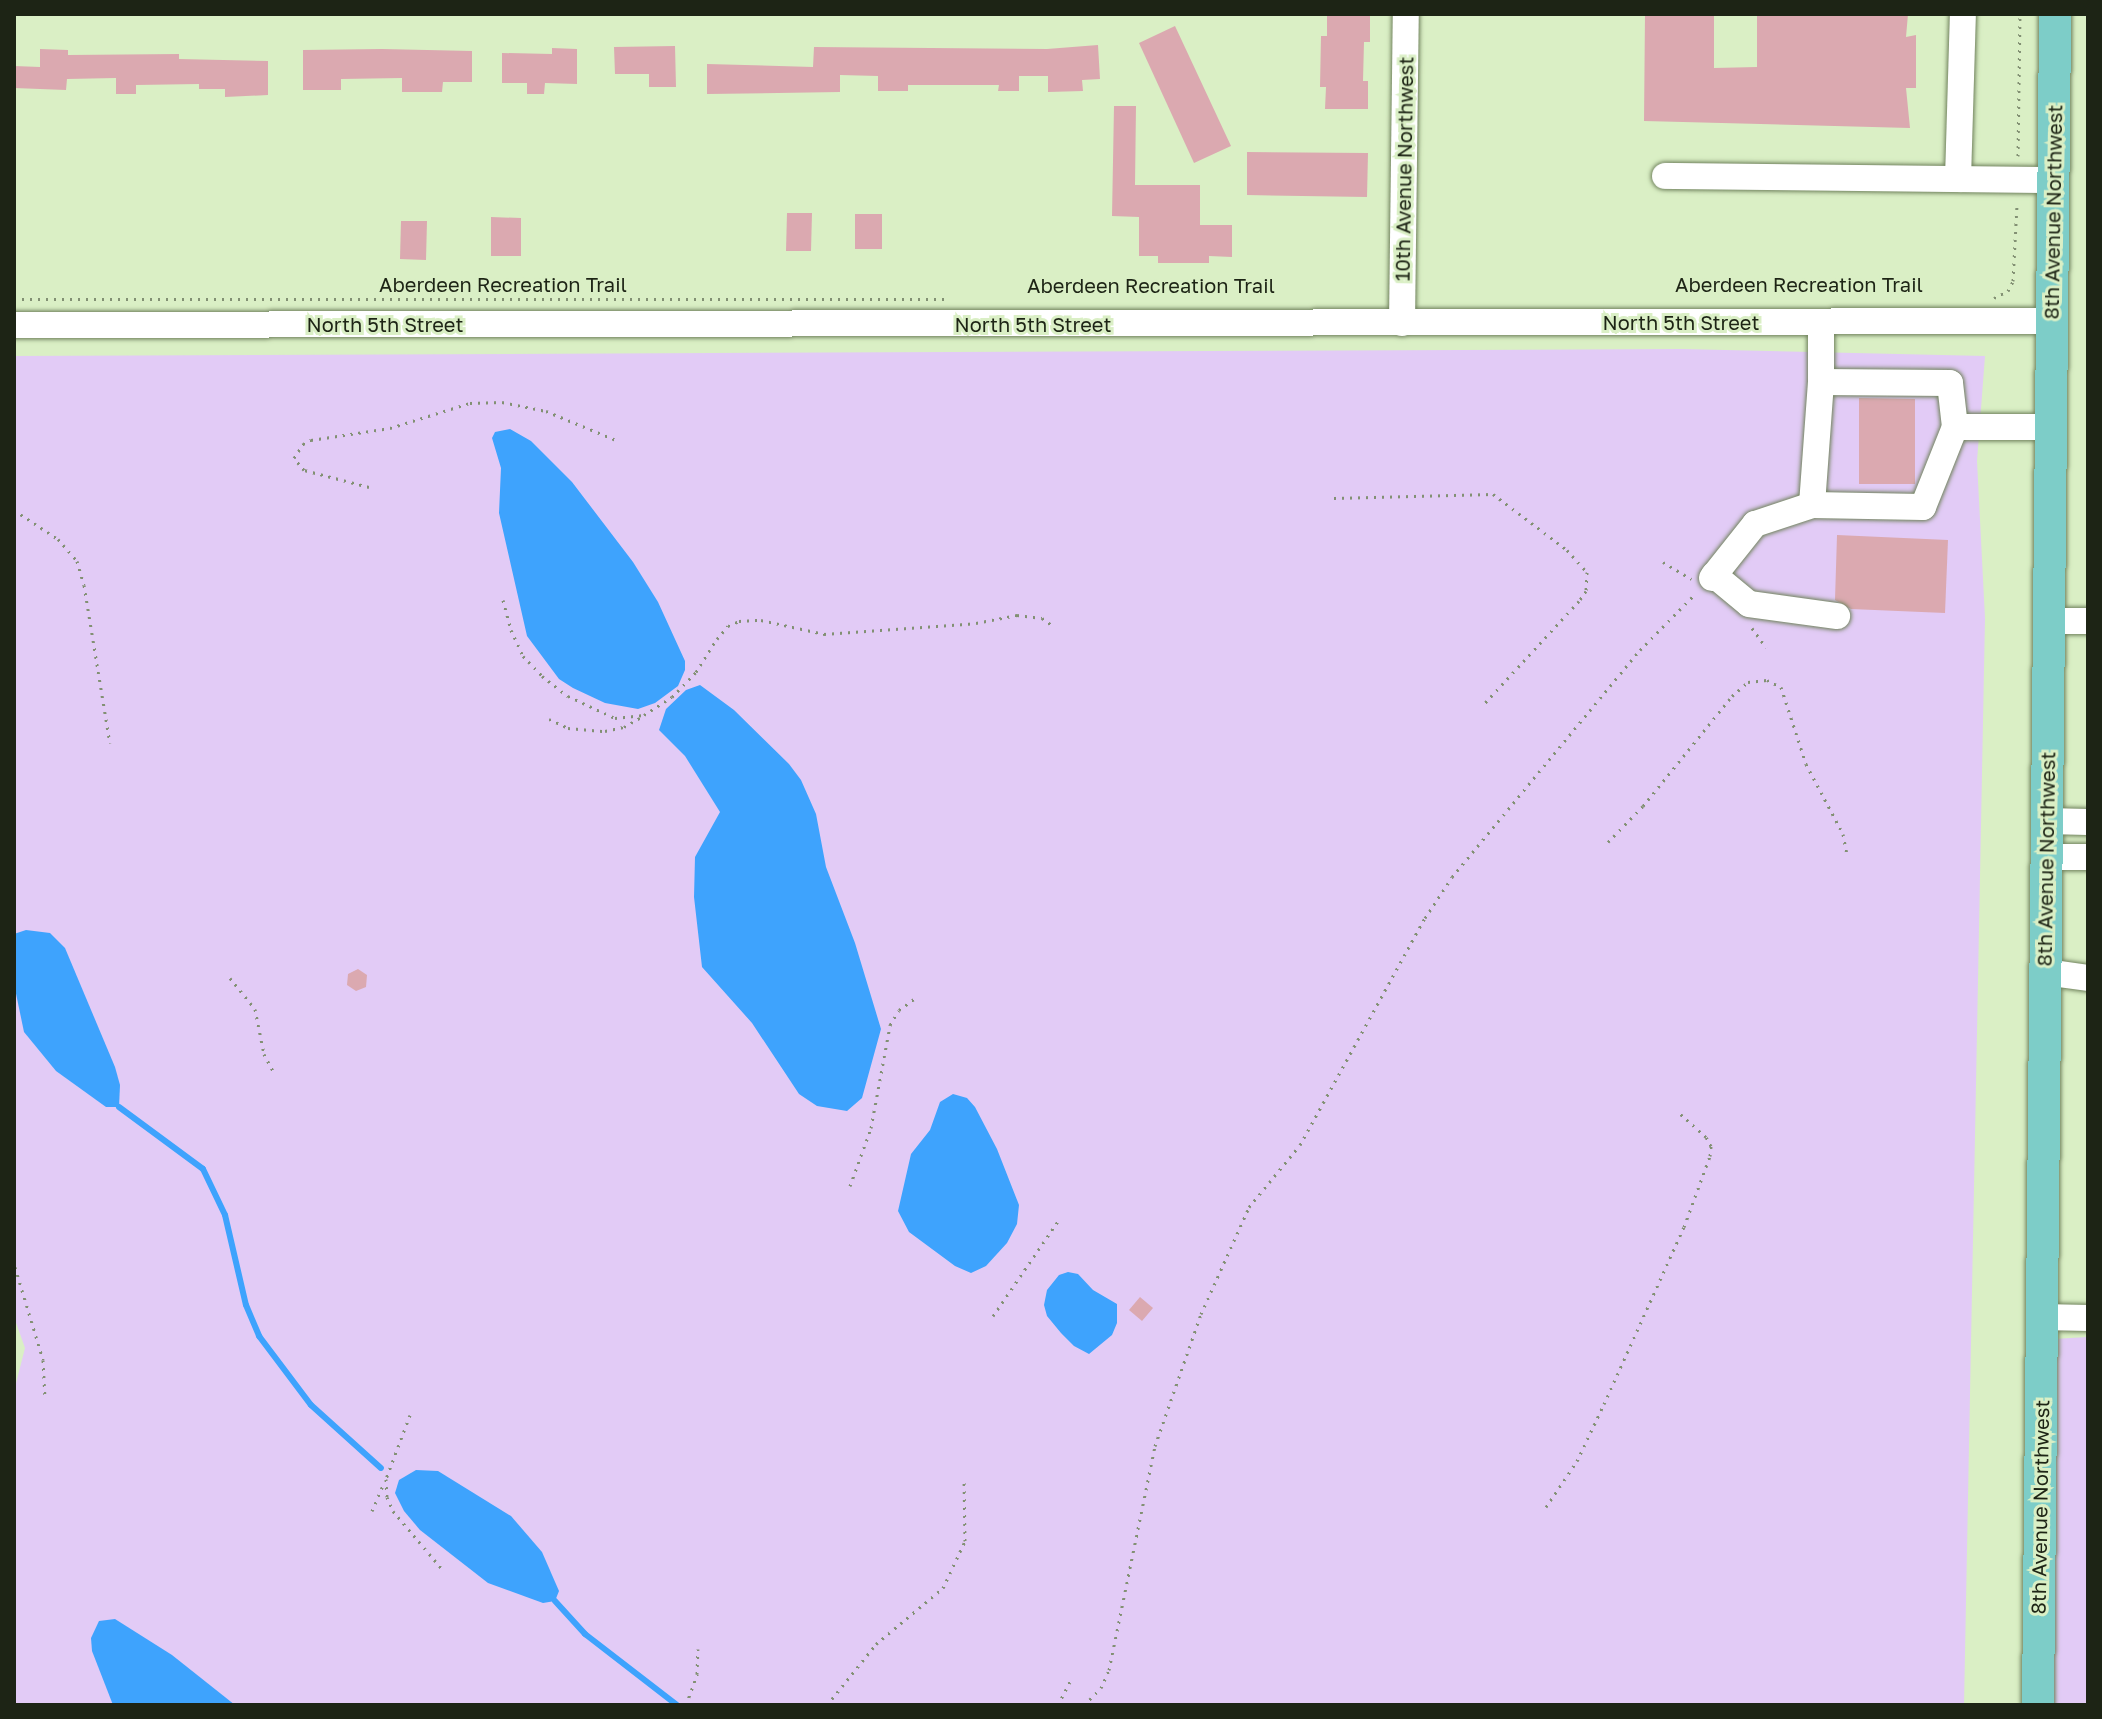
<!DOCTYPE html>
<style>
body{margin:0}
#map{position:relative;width:2102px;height:1719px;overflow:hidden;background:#daefc5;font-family:"Golos Text",sans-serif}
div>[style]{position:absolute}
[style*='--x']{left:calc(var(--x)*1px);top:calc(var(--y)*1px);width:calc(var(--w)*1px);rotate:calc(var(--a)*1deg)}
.green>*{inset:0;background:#e2cbf6}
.water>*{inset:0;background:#3ea3fd}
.stream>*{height:6px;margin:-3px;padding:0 3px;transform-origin:3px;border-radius:3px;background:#3ea3fd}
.building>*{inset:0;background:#dba9b0}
.path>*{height:3px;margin-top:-1.5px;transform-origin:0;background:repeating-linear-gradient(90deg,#829073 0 2px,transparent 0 8px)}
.roads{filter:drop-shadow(0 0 2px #71835e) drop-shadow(0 0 2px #71835e)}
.minor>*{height:26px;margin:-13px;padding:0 13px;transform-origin:13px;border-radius:13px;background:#fff}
.major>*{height:32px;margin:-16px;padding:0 16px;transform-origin:16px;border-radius:16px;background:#7dcdc8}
span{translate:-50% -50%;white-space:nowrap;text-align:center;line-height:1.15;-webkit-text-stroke:6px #daefc5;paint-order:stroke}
.street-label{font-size:20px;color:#1d2415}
.frame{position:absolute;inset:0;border:16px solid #1d2415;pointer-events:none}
</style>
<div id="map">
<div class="green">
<div style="clip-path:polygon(1682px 349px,1985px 356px,1977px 461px,1985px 618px,1964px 1705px,14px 1705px,14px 1391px,25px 1348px,14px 1317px,14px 356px)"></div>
<div style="clip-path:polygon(2088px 1337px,2088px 1705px,2053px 1705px,2053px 1339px)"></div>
</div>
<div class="water">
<div style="clip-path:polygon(510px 429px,531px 441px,572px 482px,633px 562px,658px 602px,685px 661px,685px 670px,678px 686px,655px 703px,638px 709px,605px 703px,573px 688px,559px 679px,527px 636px,499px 513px,501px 468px,492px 438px,495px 432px)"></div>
<div style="clip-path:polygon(700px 685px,734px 710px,789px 764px,801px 780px,816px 814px,826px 867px,855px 943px,881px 1029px,862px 1098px,847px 1111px,817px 1106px,799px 1094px,752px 1023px,702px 967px,694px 897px,695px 857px,720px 812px,685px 756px,659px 730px,666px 709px,686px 690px)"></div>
<div style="clip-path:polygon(26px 930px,50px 933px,65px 948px,115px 1067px,120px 1085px,119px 1107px,106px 1107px,56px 1071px,24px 1032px,14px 984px,14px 934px)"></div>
<div style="clip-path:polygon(953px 1094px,967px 1098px,975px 1107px,997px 1149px,1019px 1205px,1017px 1224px,1007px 1243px,986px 1266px,971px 1273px,955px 1266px,909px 1232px,898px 1211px,911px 1154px,930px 1130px,940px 1102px)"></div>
<div style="clip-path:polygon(1068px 1272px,1078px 1274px,1093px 1290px,1117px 1304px,1117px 1323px,1112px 1335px,1089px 1354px,1074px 1346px,1061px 1333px,1047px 1316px,1044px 1305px,1047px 1290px,1059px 1275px)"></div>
<div style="clip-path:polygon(416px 1470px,438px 1471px,511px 1516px,542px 1552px,559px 1591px,555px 1601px,543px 1603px,488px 1583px,420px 1530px,404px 1511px,395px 1493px,399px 1480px)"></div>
<div style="clip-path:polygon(115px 1619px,172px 1655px,235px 1705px,113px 1705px,92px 1651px,91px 1638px,99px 1621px)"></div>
</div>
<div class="stream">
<div style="--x:119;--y:1107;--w:104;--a:36.4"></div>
<div style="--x:203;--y:1169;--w:51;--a:64.4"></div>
<div style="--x:225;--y:1215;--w:92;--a:76.9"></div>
<div style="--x:246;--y:1305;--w:34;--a:67"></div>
<div style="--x:259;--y:1336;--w:86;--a:53"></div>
<div style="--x:311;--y:1405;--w:94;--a:42"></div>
<div style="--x:555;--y:1601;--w:45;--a:47.7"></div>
<div style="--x:585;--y:1634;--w:116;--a:37.7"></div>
</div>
<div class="building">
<div style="clip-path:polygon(1327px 14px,1370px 14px,1370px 42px,1364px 42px,1363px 81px,1368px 81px,1368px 109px,1325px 109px,1326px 87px,1320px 87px,1321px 36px,1327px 36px)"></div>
<div style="clip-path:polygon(1645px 14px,1714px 16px,1714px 68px,1757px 67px,1757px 14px,1908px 14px,1906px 37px,1916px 35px,1916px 88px,1906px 88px,1910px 128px,1644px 121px)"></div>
<div style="clip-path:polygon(1175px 26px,1231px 146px,1194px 163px,1139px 43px)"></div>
<div style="clip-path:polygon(1098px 45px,1100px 79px,1082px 80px,1083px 91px,1048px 92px,1048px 76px,1019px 76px,1019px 91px,998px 91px,999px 85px,908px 85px,908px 91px,878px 91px,878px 76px,840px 75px,840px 92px,707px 94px,707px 64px,813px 67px,814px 47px,1047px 49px)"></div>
<div style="clip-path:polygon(675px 46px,676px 87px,649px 87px,649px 74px,615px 74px,614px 47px)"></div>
<div style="clip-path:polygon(552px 48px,577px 49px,577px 84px,545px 83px,544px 94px,527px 94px,527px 83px,502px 83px,502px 53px,552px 54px)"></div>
<div style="clip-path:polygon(40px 49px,68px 50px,68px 55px,179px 54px,179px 59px,268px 61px,268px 95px,225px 97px,225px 89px,199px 89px,199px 84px,136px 85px,136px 94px,116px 94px,116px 78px,67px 79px,66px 90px,14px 88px,14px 66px,40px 67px)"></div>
<div style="clip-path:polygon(382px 49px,472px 51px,472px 82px,443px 82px,442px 92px,402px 92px,402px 78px,341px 79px,341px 90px,303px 90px,303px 50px)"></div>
<div style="clip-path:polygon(1114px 106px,1136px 106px,1135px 185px,1200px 185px,1200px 225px,1232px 225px,1232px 257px,1209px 256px,1209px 263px,1158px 263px,1158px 256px,1139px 256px,1139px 217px,1112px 216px)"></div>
<div style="clip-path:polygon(1247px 152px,1368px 153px,1367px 197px,1247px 195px)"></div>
<div style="clip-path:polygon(787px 213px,812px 213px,811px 251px,786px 251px)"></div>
<div style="clip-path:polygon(855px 214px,882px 214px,882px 249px,855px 249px)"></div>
<div style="clip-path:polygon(491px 217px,521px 218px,521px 256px,491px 256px)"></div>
<div style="clip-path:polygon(401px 221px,427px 221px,426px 260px,400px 259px)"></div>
<div style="clip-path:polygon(1859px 398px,1915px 399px,1915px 484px,1859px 484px)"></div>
<div style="clip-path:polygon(1837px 535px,1948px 540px,1945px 613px,1851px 609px,1835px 600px)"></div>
<div style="clip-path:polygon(358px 969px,367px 975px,366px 987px,356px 991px,347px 985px,348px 974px)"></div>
<div style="clip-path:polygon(1140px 1297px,1153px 1308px,1142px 1321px,1129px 1310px)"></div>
</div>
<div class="path">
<div style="--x:2018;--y:156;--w:142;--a:-89.2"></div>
<div style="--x:1994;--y:298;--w:16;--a:-27"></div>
<div style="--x:2008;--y:291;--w:11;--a:-63"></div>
<div style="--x:2013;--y:281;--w:77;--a:-87"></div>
<div style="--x:14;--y:299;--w:936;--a:0"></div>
<div style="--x:369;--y:487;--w:67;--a:-165.3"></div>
<div style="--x:304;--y:470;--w:16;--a:-130"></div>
<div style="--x:294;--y:458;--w:17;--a:-57"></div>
<div style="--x:303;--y:444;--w:9;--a:-27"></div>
<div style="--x:311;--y:440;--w:80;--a:-8.6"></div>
<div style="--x:390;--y:428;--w:84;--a:-17.4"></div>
<div style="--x:470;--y:403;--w:32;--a:-2"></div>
<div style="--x:502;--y:402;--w:45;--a:11.6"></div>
<div style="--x:546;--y:411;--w:76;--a:22.5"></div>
<div style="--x:1334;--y:498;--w:159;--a:-1.4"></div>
<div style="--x:1493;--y:494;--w:93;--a:37.1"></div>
<div style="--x:1567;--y:550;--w:30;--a:48"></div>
<div style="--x:1587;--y:572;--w:19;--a:93"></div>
<div style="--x:1586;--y:591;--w:12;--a:125"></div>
<div style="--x:1579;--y:601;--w:140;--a:132.7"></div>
<div style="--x:14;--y:510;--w:53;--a:33.4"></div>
<div style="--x:58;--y:539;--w:29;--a:49"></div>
<div style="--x:77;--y:561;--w:25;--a:74"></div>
<div style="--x:84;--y:585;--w:160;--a:80.7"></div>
<div style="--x:1663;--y:562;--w:33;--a:31"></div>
<div style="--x:503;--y:600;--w:31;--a:75"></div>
<div style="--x:511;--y:630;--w:29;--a:65"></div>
<div style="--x:523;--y:656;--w:28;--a:46"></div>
<div style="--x:542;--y:676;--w:33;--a:38"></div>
<div style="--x:568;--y:696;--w:52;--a:25.1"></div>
<div style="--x:615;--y:718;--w:29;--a:-6"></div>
<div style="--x:644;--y:715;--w:33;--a:-33"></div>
<div style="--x:672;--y:697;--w:35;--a:-46"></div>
<div style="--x:696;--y:672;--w:39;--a:-58"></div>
<div style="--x:717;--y:639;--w:17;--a:-50"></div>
<div style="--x:728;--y:626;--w:12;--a:-24"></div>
<div style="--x:739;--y:621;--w:22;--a:-3"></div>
<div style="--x:761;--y:620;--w:65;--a:12.5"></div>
<div style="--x:824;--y:634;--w:152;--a:-4.1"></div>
<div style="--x:976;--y:623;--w:42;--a:-11"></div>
<div style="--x:1017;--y:615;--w:25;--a:7"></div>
<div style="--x:1042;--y:618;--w:14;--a:36"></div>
<div style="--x:1752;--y:628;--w:24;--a:54"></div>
<div style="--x:549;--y:719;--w:21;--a:25"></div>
<div style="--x:568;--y:728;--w:37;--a:5"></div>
<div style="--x:605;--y:731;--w:19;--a:-12"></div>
<div style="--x:624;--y:727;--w:22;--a:-30"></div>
<div style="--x:1608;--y:842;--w:50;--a:-45.8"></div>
<div style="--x:1643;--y:806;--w:141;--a:-51"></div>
<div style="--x:1732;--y:696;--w:21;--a:-41"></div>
<div style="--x:1748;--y:682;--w:19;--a:-6"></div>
<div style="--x:1767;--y:680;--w:16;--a:27"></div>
<div style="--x:1781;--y:687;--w:81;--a:72"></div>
<div style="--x:1806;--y:764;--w:79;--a:62.1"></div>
<div style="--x:1843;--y:834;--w:21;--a:79"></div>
<div style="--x:230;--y:978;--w:40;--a:51"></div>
<div style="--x:255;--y:1009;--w:46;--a:78.7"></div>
<div style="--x:264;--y:1054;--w:21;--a:62"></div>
<div style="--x:850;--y:1186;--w:62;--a:-70.1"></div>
<div style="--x:871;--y:1128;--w:105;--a:-79.5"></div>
<div style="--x:890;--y:1025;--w:17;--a:-59"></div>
<div style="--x:899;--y:1010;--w:22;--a:-36"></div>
<div style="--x:15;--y:1267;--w:97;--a:73.2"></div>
<div style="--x:43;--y:1360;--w:39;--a:87"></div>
<div style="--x:993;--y:1316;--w:119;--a:-55.6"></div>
<div style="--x:410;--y:1415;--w:68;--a:110.6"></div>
<div style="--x:386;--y:1479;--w:18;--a:87"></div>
<div style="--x:387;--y:1497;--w:15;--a:67"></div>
<div style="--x:393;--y:1511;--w:76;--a:49.8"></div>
<div style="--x:1546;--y:1507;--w:55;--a:-56"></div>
<div style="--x:1577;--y:1461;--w:63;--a:-64.7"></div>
<div style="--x:1604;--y:1404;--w:194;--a:-65.7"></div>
<div style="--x:1684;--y:1227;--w:76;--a:-69.9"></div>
<div style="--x:1710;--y:1156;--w:10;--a:-84"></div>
<div style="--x:1711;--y:1146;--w:10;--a:-119"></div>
<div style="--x:1706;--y:1137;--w:39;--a:-138"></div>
<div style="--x:372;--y:1511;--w:30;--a:-67"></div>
<div style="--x:686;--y:1705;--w:33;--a:-70"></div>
<div style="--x:697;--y:1674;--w:25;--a:-88"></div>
<div style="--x:827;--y:1705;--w:78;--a:-51.2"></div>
<div style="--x:876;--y:1644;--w:87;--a:-39.9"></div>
<div style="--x:943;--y:1588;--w:52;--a:-64.9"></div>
<div style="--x:965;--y:1541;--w:62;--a:-90.9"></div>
<div style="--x:1058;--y:1705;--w:28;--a:-63"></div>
<div style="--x:1084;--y:1705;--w:24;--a:-45"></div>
<div style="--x:1101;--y:1688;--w:20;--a:-66"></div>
<div style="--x:1109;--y:1670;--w:229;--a:-78.4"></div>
<div style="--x:1155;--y:1446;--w:140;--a:-70.8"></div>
<div style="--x:1201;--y:1314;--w:117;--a:-65.8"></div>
<div style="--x:1249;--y:1207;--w:80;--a:-50.6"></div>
<div style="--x:1300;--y:1145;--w:259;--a:-61.2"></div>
<div style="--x:1425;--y:918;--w:49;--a:-56.6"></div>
<div style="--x:1452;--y:877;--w:295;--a:-50.4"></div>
<div style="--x:1640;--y:650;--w:78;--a:-45.5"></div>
</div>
<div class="roads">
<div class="minor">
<div style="--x:1665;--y:176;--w:388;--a:0.6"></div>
<div style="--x:1958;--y:179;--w:165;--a:-88.3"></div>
<div style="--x:1821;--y:322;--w:60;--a:90"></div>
<div style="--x:1821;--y:382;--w:123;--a:94.2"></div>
<div style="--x:1812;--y:505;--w:111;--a:1"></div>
<div style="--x:1923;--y:507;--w:86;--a:-68.2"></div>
<div style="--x:1955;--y:427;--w:44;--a:-96.5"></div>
<div style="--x:1950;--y:383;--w:129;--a:-179.6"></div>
<div style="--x:1402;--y:323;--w:309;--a:-89.3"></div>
<div style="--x:14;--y:325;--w:2038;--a:-0.11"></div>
<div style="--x:1955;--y:427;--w:96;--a:0"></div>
<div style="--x:1714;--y:575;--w:45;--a:39.6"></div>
<div style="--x:1749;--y:604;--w:89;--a:7.8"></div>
<div style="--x:1712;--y:578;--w:69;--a:-51.5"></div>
<div style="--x:1755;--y:524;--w:60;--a:-18.4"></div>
<div style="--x:2049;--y:621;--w:39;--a:0"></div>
<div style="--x:2047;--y:821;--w:41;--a:1.4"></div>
<div style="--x:2046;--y:857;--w:42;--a:0"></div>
<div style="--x:2045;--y:972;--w:43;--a:7.9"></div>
<div style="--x:2042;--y:1317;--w:46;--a:1.2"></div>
</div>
<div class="major">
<div style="--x:2038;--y:1705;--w:1691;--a:-89.42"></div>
</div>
</div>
<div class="street-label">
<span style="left:1404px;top:169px;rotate:-89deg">10th Avenue Northwest</span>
<span style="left:2053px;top:212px;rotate:-89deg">8th Avenue Northwest</span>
<span style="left:503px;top:284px">Aberdeen Recreation Trail</span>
<span style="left:1799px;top:284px">Aberdeen Recreation Trail</span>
<span style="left:1151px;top:285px">Aberdeen Recreation Trail</span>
<span style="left:1681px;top:322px">North 5th Street</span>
<span style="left:385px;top:324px">North 5th Street</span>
<span style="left:1033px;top:324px">North 5th Street</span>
<span style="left:2046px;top:859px;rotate:-89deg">8th Avenue Northwest</span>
<span style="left:2040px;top:1507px;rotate:-89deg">8th Avenue Northwest</span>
</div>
<div class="frame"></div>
</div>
